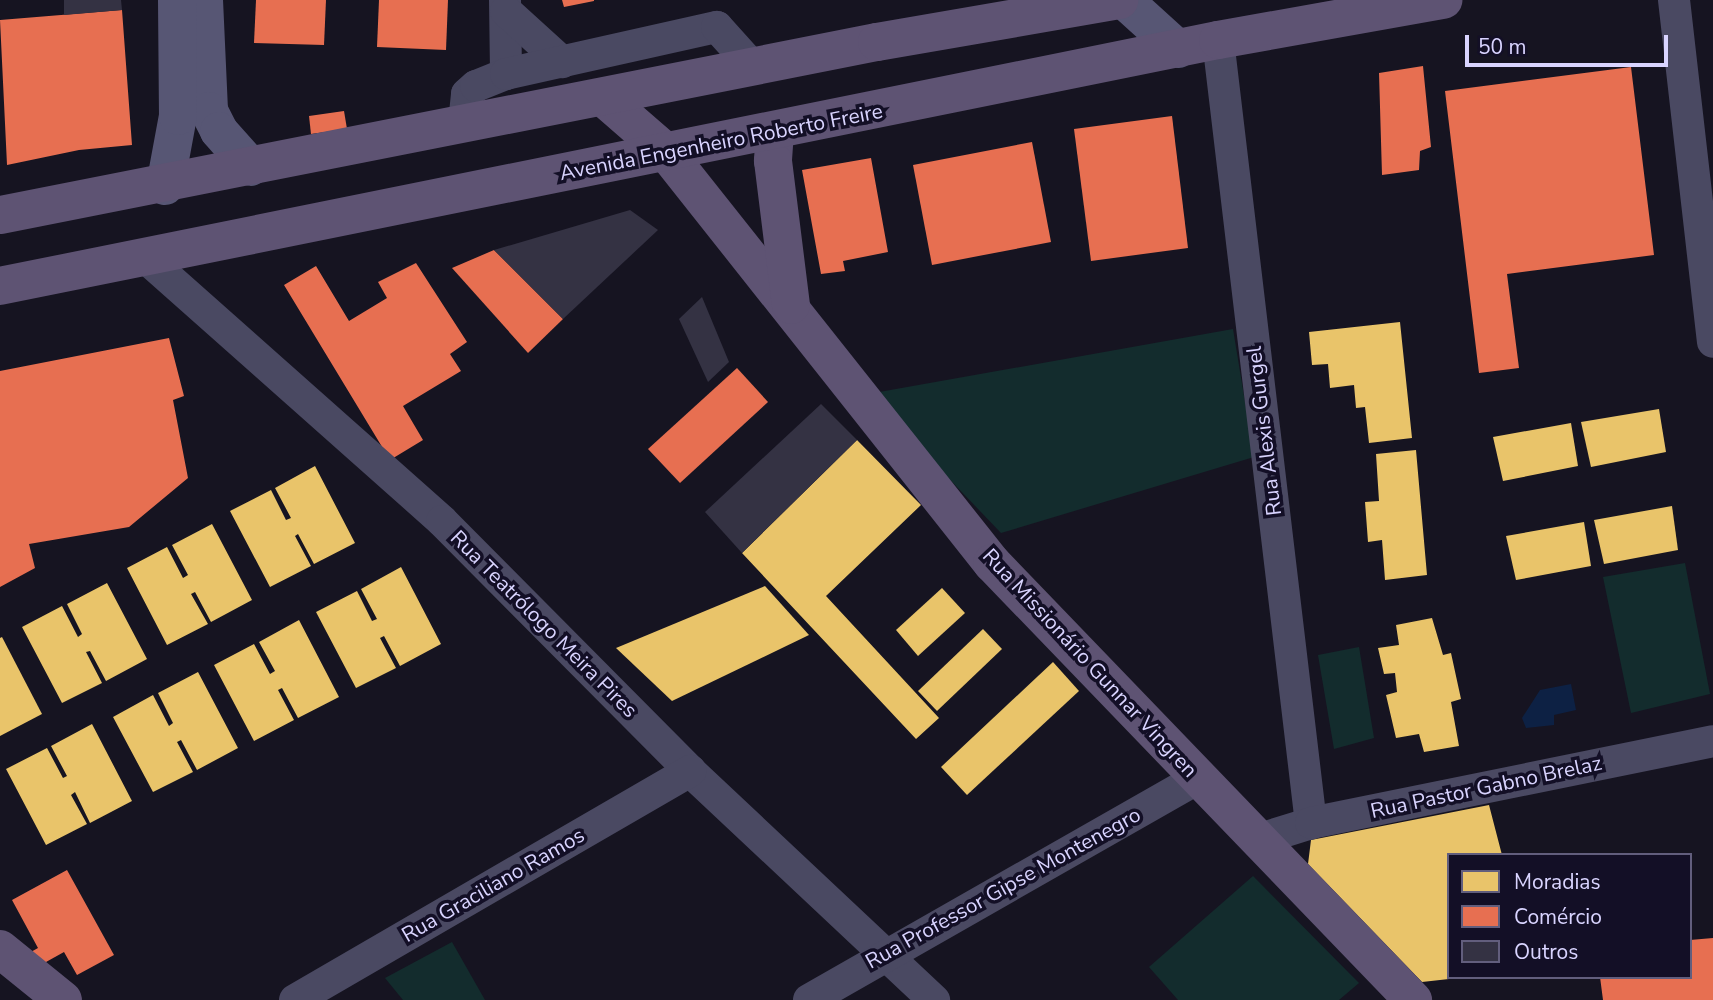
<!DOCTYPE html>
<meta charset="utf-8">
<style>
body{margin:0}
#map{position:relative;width:1713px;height:1000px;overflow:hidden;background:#161421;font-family:"Nunito Sans",sans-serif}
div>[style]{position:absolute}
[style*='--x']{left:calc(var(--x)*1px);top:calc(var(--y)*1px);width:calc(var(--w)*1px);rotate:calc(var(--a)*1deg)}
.green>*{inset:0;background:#132c2d}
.water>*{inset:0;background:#0d2144}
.homes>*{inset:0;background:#e9c46a}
.shops>*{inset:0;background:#e76f51}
.building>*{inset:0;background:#343243}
.street>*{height:32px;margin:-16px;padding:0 16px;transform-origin:16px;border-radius:16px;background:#4a4962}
.secondary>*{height:38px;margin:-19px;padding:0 19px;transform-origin:19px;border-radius:19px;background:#575674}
.primary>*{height:38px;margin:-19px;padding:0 19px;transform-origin:19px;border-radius:19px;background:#5e5373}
span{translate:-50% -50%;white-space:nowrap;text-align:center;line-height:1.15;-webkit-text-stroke:7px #130f26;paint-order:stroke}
.street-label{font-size:21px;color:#d9d4ff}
.legend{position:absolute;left:1447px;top:853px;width:245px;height:126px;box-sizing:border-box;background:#130f26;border:2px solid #625e7d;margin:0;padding:9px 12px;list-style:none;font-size:21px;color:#d9d4ff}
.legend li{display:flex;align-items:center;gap:14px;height:35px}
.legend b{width:35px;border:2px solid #625e7d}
.scale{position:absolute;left:1465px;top:35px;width:203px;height:32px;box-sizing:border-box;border:4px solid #d9d4ff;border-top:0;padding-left:9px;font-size:21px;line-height:24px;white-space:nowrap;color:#d9d4ff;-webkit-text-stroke:5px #130f26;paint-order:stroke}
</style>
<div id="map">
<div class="green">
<div style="clip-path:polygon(1233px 329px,1254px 457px,1001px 533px,868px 394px)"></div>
<div style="clip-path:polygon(1685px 563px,1710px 694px,1631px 713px,1603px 577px)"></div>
<div style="clip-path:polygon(1359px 647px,1374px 738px,1334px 749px,1318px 655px)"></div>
<div style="clip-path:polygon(1253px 876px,1359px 983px,1339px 1000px,1178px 1000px,1149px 967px)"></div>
<div style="clip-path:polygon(452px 942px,485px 1000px,403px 1000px,385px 978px)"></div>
</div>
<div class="water">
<div style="clip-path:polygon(1571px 684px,1576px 710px,1554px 715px,1554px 725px,1526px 728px,1522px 718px,1540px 690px)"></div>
</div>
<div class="homes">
<div style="clip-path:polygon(1400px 322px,1412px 438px,1369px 443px,1365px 407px,1356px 408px,1354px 385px,1330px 388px,1328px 364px,1312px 365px,1309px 332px)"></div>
<div style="clip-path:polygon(1659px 409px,1666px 452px,1591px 467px,1581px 422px)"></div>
<div style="clip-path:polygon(1571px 423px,1578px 466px,1503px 481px,1493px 437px)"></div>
<div style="clip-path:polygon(857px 440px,921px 505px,826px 596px,939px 718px,916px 739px,742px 553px)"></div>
<div style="clip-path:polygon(1416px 450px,1427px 575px,1385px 580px,1382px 540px,1368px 542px,1365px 502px,1379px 501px,1376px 454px)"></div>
<div style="clip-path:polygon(315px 466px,355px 543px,314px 564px,298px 534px,295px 536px,311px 566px,270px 587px,230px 511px,271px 490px,286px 520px,291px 518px,275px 488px)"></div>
<div style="clip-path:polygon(1672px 506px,1678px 550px,1604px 564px,1594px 520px)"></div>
<div style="clip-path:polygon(1584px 522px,1591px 566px,1516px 580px,1506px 536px)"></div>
<div style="clip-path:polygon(212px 524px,252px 600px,211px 622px,195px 592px,191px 594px,208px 624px,167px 645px,127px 568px,167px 547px,183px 578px,188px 575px,172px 545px)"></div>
<div style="clip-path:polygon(401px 567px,441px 644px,400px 666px,384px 636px,380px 638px,396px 668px,356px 688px,316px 612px,357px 591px,372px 621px,377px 619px,361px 589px)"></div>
<div style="clip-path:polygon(107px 583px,147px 659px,106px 681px,90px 651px,86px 652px,102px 683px,62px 703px,22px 627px,62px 606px,78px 637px,82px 634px,67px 604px)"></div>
<div style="clip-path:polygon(765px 586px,809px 635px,672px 701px,616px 648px)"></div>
<div style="clip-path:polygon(942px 588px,965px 613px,918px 656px,896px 630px)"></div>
<div style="clip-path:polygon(1432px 618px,1443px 655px,1451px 653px,1461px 699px,1451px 702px,1459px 746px,1424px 752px,1419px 734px,1396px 738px,1386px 695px,1397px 692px,1395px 673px,1384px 674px,1378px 648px,1399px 645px,1396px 625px)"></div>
<div style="clip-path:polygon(299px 620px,339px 697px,298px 718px,282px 688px,278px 690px,294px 720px,254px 741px,214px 665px,254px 644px,270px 674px,275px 671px,259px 642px)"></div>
<div style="clip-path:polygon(983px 629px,1002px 649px,937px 711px,918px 691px)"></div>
<div style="clip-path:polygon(2px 637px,42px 714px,0 736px,0 638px)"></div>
<div style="clip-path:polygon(1053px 662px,1079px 691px,967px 795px,941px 767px)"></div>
<div style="clip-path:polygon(198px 672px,238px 748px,197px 770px,181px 740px,177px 742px,193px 772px,153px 792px,113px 717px,153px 695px,169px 726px,173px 723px,158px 693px)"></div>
<div style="clip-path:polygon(92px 724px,132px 801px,90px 823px,75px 792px,71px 795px,87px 824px,46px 845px,6px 769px,47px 748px,63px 778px,67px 776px,51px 746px)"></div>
<div style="clip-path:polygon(1489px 805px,1502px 855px,1449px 855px,1449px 979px,1422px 982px,1308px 864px,1311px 840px)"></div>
</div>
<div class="shops">
<div style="clip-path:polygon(256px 0,326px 0,324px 45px,254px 43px)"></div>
<div style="clip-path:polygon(379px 0,448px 0,446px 50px,377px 47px)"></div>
<div style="clip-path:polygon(562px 0,594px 0,594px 1px,564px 7px)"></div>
<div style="clip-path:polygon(122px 10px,132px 145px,79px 150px,7px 165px,0 20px)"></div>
<div style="clip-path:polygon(1423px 66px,1431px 147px,1420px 151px,1419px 170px,1382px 175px,1379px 73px)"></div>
<div style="clip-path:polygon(1631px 67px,1654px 255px,1507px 274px,1519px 368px,1479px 373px,1445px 91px)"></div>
<div style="clip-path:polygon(344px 111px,347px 129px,311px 134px,309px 116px)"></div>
<div style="clip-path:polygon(1172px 116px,1188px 248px,1091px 261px,1074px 129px)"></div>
<div style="clip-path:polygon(1032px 142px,1051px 242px,932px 265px,913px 165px)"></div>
<div style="clip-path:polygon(871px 158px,888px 252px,843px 261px,845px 271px,821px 274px,802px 170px)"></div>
<div style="clip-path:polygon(494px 250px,563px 319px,528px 353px,452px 268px)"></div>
<div style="clip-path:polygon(416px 263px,467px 342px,450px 354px,461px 371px,403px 406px,423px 440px,390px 460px,284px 285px,316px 266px,349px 321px,387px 298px,378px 282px)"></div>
<div style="clip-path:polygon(169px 338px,184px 396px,173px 400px,188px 478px,129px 527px,29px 544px,35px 568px,0 587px,0 371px)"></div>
<div style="clip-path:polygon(737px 368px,768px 402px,680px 483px,648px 449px)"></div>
<div style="clip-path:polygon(67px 870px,114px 955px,77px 975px,64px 952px,37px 967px,29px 953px,38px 948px,12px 900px)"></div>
<div style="clip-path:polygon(1713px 938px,1713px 1000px,1603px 1000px,1600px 977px,1690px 977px,1690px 940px)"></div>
</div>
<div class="building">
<div style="clip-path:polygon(64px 0,121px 0,122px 10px,64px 15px)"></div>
<div style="clip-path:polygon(630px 210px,658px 230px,563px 319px,494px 250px)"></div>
<div style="clip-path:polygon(702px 297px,729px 362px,708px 382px,679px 319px)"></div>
<div style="clip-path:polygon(821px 404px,857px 440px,742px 553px,705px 512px)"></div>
</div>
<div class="street">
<div style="--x:505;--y:0;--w:74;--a:89.2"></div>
<div style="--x:1674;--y:0;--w:344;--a:83.5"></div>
<div style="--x:506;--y:11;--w:76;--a:42.3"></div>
<div style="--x:1218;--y:40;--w:789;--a:83.23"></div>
<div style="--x:464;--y:123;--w:29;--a:-84"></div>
<div style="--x:467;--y:94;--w:12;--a:-42"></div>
<div style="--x:476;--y:86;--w:32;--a:-22"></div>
<div style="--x:506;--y:74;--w:216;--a:-12.6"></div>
<div style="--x:717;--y:27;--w:54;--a:48"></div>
<div style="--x:146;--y:258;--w:396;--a:41.6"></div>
<div style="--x:442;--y:521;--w:352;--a:45.2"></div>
<div style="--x:690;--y:771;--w:335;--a:43.2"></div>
<div style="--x:1260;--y:839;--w:53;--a:-17.4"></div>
<div style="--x:1311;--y:823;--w:410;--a:-11.5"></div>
<div style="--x:295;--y:1000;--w:457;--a:-30.1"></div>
<div style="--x:809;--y:1000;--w:448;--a:-29.7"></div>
</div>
<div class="secondary">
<div style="--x:204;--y:0;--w:111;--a:87.4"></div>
<div style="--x:209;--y:111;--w:22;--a:63"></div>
<div style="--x:219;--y:131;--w:48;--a:48.4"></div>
<div style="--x:1124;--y:0;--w:73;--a:42.2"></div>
<div style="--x:165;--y:186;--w:71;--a:-79.5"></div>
<div style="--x:178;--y:116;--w:116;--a:-90.5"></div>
</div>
<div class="primary">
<div style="--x:605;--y:99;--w:81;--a:41"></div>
<div style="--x:666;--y:152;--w:525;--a:51.58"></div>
<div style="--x:992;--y:563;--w:607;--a:46.07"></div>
<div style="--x:775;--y:131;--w:30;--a:94"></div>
<div style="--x:773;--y:161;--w:145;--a:82.9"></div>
<div style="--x:0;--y:215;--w:894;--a:-11.16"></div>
<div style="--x:877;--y:42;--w:246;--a:-9.8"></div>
<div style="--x:0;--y:286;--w:1243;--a:-11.42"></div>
<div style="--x:1218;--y:40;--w:229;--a:-10.1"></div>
<div style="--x:0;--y:949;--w:81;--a:39"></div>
</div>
<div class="street-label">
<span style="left:721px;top:142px;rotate:-11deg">Avenida Engenheiro Roberto Freire</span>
<span style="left:1264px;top:431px;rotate:-97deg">Rua Alexis Gurgel</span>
<span style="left:544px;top:624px;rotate:45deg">Rua Teatrólogo Meira Pires</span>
<span style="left:1090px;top:663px;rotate:47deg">Rua Missionário Gunnar Vingren</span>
<span style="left:1486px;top:787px;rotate:-12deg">Rua Pastor Gabno Brelaz</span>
<span style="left:493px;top:885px;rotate:-30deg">Rua Graciliano Ramos</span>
<span style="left:1003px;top:888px;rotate:-29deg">Rua Professor Gipse Montenegro</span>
</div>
<ul class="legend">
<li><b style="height:19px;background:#e9c46a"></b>Moradias</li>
<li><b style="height:19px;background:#e76f51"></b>Comércio</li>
<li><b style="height:19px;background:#343243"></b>Outros</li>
</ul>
<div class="scale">50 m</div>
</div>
